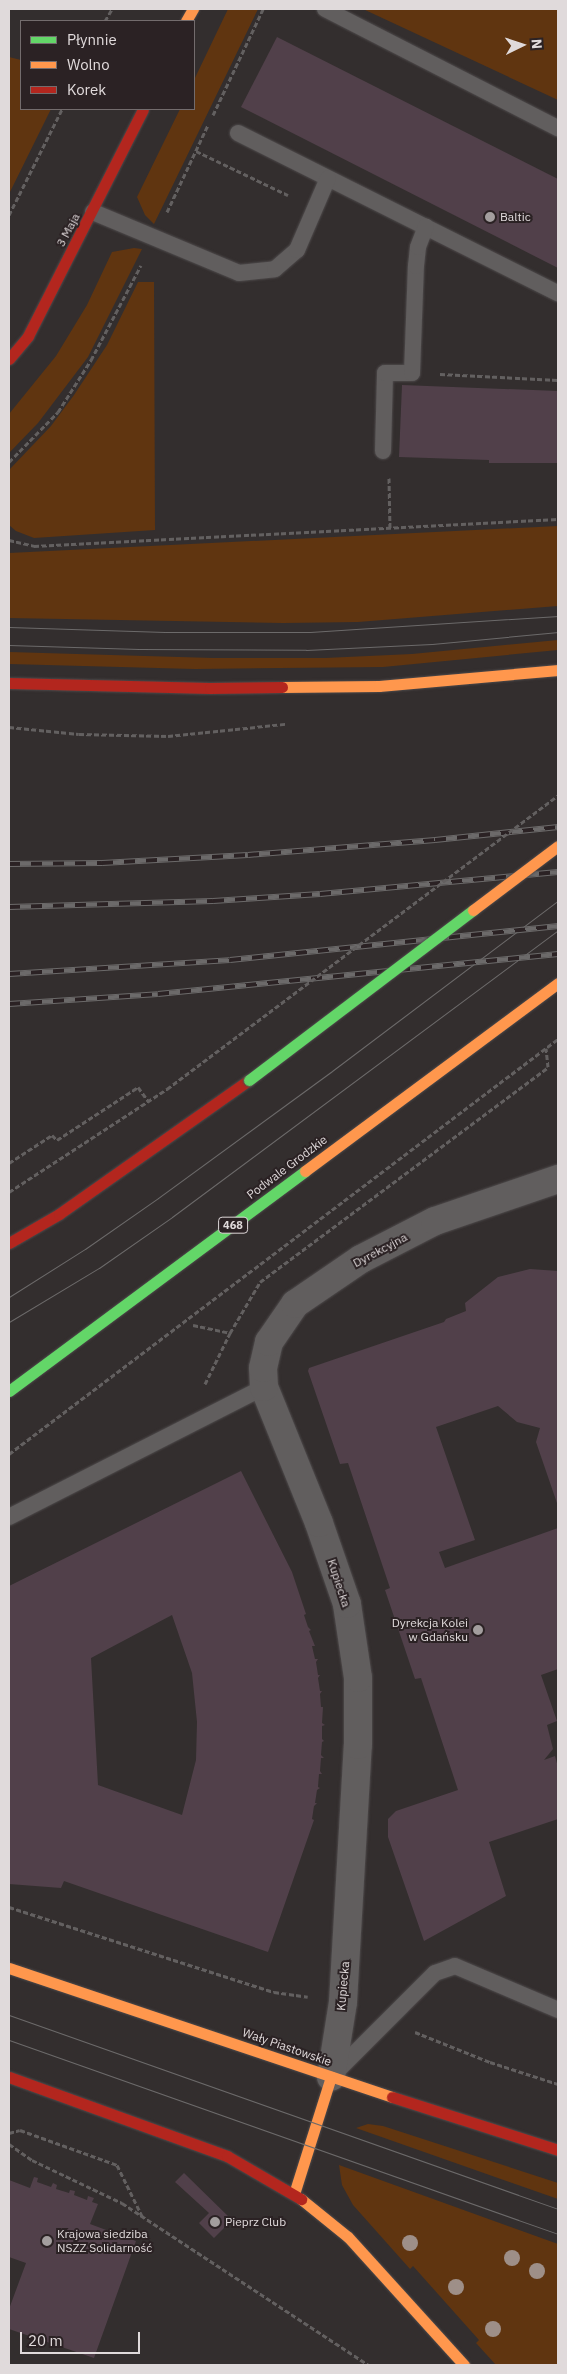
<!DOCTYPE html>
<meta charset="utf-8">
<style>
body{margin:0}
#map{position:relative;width:567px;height:2374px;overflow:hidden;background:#332e2e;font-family:"IBM Plex Sans",sans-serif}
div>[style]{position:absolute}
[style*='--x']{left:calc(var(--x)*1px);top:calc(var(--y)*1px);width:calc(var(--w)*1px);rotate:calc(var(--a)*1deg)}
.green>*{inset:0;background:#603510}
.building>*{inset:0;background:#51404a}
.path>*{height:3px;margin-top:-1.5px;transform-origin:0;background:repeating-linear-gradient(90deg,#636060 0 5px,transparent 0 7.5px)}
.roads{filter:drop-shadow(0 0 1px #4e4a4b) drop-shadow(0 0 1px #4e4a4b)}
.lane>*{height:16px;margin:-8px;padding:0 8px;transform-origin:8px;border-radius:8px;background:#615e5e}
.street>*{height:28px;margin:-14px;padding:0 14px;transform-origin:14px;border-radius:14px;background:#615e5e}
.fast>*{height:11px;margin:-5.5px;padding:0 5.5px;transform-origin:5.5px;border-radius:5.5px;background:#63d668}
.slow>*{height:11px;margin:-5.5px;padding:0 5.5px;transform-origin:5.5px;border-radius:5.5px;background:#ff974d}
.jam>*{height:11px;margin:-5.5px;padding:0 5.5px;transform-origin:5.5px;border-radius:5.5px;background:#b3261e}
.tram>*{height:1px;margin:-0.5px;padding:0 0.5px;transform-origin:0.5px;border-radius:0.5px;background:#6c6a6a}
.rail>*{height:5.5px;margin-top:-2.75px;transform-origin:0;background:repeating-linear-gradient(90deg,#2b2224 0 11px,#6c6a6a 0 22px);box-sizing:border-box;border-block:1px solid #6c6a6a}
.path-bridge>*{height:3px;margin-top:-1.5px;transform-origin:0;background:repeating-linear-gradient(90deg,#636060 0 5px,transparent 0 7.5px)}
.bridges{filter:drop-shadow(0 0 1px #4e4a4b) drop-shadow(0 0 1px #4e4a4b)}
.fast-bridge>*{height:11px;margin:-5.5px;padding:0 5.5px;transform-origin:5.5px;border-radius:5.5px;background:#63d668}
.slow-bridge>*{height:11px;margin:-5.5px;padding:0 5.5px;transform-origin:5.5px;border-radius:5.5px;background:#ff974d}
.trees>*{width:16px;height:16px;margin:-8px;border-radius:50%;background:#9e8f88}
.dots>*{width:14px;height:14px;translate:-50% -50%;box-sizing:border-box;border:2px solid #2b2224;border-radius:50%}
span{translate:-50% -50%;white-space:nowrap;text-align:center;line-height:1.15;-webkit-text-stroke:4px #2b2224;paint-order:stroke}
.shield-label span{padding:1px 4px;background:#2b2224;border:1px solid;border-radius:4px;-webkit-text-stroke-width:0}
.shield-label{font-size:11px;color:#e0dadb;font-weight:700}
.poi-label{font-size:12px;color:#e0dadb}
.left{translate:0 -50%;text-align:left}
.right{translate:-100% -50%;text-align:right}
.street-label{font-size:12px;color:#e0dadb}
.frame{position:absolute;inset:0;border:10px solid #e0dadb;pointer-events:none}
.legend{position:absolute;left:20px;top:20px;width:175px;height:90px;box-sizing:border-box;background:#2b2224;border:1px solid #736c6d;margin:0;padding:6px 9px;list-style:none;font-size:15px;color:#e0dadb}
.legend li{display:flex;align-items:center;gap:10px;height:25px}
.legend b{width:25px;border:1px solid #736c6d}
.north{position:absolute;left:497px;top:20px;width:50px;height:50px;-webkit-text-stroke:4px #2b2224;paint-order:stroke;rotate:86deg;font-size:14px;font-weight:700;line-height:20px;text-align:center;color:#e0dadb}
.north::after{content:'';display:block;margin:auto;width:18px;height:22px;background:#e0dadb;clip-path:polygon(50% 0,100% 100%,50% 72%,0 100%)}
.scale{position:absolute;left:20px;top:2332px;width:120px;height:22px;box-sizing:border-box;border:2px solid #e0dadb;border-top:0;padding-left:6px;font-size:15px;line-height:18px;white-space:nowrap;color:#e0dadb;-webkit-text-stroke:4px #2b2224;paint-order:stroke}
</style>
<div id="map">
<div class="green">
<div style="clip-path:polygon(228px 9px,258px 9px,154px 224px,145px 215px,137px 197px,180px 109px,194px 109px,194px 80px)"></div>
<div style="clip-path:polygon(363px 9px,558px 9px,558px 100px)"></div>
<div style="clip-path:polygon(9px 57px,21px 60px,21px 109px,51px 109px,9px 194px)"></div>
<div style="clip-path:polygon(134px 248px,142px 249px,88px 357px,38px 423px,9px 453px,9px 414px,56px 356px,87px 305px,112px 252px)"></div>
<div style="clip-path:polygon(138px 282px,154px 282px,155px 530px,34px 538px,16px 531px,9px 525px,9px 470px,51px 426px,74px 395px,107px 345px)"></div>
<div style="clip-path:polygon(558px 526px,558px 606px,358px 622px,283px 623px,9px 618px,9px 553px)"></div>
<div style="clip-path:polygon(558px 640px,558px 650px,383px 667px,195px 669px,9px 664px,9px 652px,213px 658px,325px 658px,412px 654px)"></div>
<div style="clip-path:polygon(368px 2124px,383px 2126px,558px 2183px,558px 2199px,356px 2128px)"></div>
<div style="clip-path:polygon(339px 2165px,558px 2244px,558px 2365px,496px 2365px,476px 2343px,479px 2340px,413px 2266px,410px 2269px,353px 2205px,342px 2185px)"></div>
</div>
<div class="building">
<div style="clip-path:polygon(277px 37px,558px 179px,558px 268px,241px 107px)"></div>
<div style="clip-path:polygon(402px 385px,558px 391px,558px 463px,489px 463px,489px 460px,399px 457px)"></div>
<div style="clip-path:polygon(530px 1269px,558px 1271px,558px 1506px,536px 1442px,540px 1428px,517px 1422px,498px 1406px,436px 1427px,475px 1540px,439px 1552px,445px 1568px,558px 1528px,558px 1669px,541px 1675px,557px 1721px,547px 1725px,553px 1749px,544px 1760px,555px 1756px,558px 1767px,558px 1819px,489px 1842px,506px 1896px,424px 1941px,388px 1837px,388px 1819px,396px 1811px,458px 1790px,421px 1678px,415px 1679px,385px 1590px,390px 1588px,348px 1463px,340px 1464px,308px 1371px,309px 1368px,444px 1322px,446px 1319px,466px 1311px,465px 1303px,498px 1277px)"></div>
<div style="clip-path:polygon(evenodd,241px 1471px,292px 1572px,306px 1614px,304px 1615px,308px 1627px,311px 1630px,309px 1631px,315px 1646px,312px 1646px,315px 1659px,318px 1659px,316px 1662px,318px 1675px,320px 1675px,318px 1678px,320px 1691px,322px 1691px,320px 1694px,321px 1707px,323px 1707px,322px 1723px,325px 1725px,322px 1726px,322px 1739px,324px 1741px,322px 1742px,321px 1755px,324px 1758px,321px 1758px,320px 1771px,322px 1774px,319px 1774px,318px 1787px,320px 1788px,317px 1790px,315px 1803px,317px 1803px,314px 1806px,312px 1819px,314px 1820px,268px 1952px,64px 1881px,61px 1888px,9px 1884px,9px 1586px,241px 1471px,172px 1615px,192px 1673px,197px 1722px,196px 1760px,182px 1815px,98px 1785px,91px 1658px,172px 1615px)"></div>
<div style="clip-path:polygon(184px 2173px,232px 2220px,214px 2238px,199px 2223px,209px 2213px,175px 2182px)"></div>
<div style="clip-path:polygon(34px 2177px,38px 2178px,37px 2182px,51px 2187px,53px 2183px,57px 2185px,56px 2189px,69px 2193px,70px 2190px,75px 2191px,74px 2195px,87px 2200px,88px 2196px,94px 2198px,92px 2202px,98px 2204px,90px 2224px,136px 2241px,94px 2358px,9px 2329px,9px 2309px,26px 2263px,9px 2257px,9px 2180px,30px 2188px)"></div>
</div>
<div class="path">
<div style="--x:105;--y:21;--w:14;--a:-60"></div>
<div style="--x:213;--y:115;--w:117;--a:-64.7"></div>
<div style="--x:196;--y:151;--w:102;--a:25.6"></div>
<div style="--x:167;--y:212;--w:96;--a:-64.8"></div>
<div style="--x:9;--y:215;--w:119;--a:-63.4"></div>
<div style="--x:440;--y:374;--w:118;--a:2.9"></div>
<div style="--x:9;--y:462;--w:70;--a:-45.6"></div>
<div style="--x:58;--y:412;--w:62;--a:-57.6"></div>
<div style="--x:91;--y:360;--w:107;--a:-62.2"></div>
<div style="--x:389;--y:478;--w:50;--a:88.9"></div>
<div style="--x:9;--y:540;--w:26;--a:13"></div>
<div style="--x:34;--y:546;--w:525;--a:-2.95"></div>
<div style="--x:9;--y:727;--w:70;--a:5.7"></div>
<div style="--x:79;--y:734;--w:89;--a:1.3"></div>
<div style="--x:168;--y:736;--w:118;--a:-5.9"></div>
<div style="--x:9;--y:1163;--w:51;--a:-33.1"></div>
<div style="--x:52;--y:1135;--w:7;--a:45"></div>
<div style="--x:57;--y:1140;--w:97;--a:-33.2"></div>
<div style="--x:138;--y:1087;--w:17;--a:54"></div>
<div style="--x:9;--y:1192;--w:189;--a:-33.1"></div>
<div style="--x:193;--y:1325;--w:39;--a:12"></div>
<div style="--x:205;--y:1384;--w:57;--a:-63.9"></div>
<div style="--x:230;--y:1333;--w:59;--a:-59.5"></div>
<div style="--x:260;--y:1282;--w:359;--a:-36.7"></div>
<div style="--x:548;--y:1067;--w:19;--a:-96"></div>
<div style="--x:9;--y:1454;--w:688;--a:-37.09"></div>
<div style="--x:9;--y:1907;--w:278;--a:17.8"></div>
<div style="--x:274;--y:1992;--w:34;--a:8"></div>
<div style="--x:415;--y:2032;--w:81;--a:21.8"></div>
<div style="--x:490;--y:2062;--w:71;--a:17.9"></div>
<div style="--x:9;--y:2133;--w:11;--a:-15"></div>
<div style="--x:20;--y:2130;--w:103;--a:19.8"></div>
<div style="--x:117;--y:2165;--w:57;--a:63.9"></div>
<div style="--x:9;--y:2144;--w:28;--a:35"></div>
<div style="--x:32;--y:2160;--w:100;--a:25.5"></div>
<div style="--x:122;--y:2203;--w:295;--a:33.3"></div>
</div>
<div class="roads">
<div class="lane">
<div style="--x:325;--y:9;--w:262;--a:27.1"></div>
<div style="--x:238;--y:133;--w:358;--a:26.6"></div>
<div style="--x:93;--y:212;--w:158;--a:22.7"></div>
<div style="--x:239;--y:273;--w:36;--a:-6"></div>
<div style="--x:275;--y:269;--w:29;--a:-41"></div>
<div style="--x:297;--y:250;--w:78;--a:-66.7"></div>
<div style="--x:383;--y:451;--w:78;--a:-88.5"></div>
<div style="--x:385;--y:373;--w:27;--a:0"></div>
<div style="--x:412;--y:373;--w:107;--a:-87.9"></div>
<div style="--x:416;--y:266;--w:19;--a:-84"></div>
<div style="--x:418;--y:247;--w:22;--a:-69"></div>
<div style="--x:9;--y:1517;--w:286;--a:-27"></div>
<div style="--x:333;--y:2075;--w:144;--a:-45"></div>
<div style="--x:435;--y:1973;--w:21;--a:-19"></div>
<div style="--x:455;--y:1966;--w:112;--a:23.1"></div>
</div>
<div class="street">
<div style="--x:331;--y:2077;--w:76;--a:-80.9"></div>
<div style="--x:343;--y:2002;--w:257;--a:-86.7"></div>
<div style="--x:358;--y:1745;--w:67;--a:-90"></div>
<div style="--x:358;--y:1678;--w:75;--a:-98.5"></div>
<div style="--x:347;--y:1604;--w:86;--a:-109.1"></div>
<div style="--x:319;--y:1523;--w:147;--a:-112"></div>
<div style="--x:264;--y:1387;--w:19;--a:-93"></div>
<div style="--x:263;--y:1368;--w:27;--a:-77"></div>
<div style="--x:269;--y:1342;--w:46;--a:-55.6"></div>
<div style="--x:295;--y:1304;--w:80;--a:-34.3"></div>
<div style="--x:361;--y:1259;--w:83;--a:-27.2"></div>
<div style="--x:435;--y:1221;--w:130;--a:-18.9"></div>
</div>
<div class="fast">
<div style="--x:9;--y:1391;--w:369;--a:-36.6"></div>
</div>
<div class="slow">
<div style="--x:186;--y:21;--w:14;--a:-60"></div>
<div style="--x:282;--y:687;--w:97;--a:-0.6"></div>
<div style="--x:379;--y:686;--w:180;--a:-5.1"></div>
<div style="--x:305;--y:1171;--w:315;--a:-36.6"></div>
<div style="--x:9;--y:1968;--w:404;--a:18.6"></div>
<div style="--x:294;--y:2194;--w:123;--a:-72.5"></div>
<div style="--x:301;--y:2199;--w:60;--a:39"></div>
<div style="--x:348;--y:2237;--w:173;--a:47.8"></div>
</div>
<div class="jam">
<div style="--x:9;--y:359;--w:30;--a:-50"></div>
<div style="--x:28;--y:336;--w:254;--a:-63.1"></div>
<div style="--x:9;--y:683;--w:201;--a:1.4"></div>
<div style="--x:210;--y:688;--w:72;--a:-0.8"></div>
<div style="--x:9;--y:1243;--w:58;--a:-30.1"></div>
<div style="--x:59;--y:1214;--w:232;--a:-35.2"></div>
<div style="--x:9;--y:2077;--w:232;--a:19.9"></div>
<div style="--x:227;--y:2156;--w:86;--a:30.2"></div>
<div style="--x:392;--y:2097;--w:174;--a:17.7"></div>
</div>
</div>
<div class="tram">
<div style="--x:9;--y:627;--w:156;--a:1.8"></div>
<div style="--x:165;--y:632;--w:145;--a:0"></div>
<div style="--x:310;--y:632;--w:249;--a:-3.7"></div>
<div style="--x:9;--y:645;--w:130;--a:1.8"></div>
<div style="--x:139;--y:649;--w:167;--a:0.3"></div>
<div style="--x:306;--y:650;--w:126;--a:-2.7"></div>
<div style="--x:432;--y:644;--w:127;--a:-5.4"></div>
<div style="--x:9;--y:1297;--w:90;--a:-32.3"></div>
<div style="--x:85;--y:1249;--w:89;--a:-34.9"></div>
<div style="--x:158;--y:1198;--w:215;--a:-36.1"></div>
<div style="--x:332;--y:1071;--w:283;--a:-37"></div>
<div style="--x:9;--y:1322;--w:105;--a:-31"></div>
<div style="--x:99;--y:1268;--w:89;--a:-34.9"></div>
<div style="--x:172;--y:1217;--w:481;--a:-36.6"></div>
<div style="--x:9;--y:2015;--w:582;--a:19.46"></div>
<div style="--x:9;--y:2040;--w:582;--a:19.46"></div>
</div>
<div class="rail">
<div style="--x:9;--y:864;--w:93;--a:-0.6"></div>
<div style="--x:102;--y:863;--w:146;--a:-3.1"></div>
<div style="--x:248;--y:855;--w:188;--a:-4.6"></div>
<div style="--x:435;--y:840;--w:124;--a:-6"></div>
<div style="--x:9;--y:907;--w:204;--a:-1.7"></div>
<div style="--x:213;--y:901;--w:107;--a:-3.7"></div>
<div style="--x:320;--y:894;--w:239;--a:-5.3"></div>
<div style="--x:9;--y:974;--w:221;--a:-3.6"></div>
<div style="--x:230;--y:960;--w:330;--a:-5.9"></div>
<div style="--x:9;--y:1004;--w:149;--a:-3.8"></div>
<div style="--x:158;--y:994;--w:402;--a:-5.7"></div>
</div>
<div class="path-bridge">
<div style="--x:167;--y:1089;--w:489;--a:-36.9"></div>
</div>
<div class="bridges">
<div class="fast-bridge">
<div style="--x:249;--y:1080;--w:281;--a:-37.2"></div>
</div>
<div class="slow-bridge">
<div style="--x:473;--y:910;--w:106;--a:-37"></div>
</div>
</div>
<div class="trees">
<div style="left:410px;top:2243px"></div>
<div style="left:512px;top:2258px"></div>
<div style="left:537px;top:2271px"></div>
<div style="left:456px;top:2287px"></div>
<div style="left:493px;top:2329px"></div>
</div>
<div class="dots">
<div style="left:490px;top:217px;background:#a39e9e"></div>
<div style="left:478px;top:1630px;background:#a39e9e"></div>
<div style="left:215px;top:2222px;background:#a39e9e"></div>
<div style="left:47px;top:2241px;background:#a39e9e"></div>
</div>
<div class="shield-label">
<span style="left:233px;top:1225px">468</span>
</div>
<div class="poi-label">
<span class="left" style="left:500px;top:217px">Baltic</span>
<span class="right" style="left:468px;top:1630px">Dyrekcja Kolei<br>w Gdańsku</span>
<span class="left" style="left:225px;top:2222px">Pieprz Club</span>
<span class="left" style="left:57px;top:2241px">Krajowa siedziba<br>NSZZ Solidarność</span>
</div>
<div class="street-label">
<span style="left:68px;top:230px;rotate:-62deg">3 Maja</span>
<span style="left:287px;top:1167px;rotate:-37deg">Podwale Grodzkie</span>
<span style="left:380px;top:1250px;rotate:-28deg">Dyrekcyjna</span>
<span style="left:339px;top:1583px;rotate:72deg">Kupiecka</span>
<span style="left:343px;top:1986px;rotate:-85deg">Kupiecka</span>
<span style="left:287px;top:2047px;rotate:19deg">Wały Piastowskie</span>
</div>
<div class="frame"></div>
<ul class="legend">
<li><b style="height:6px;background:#63d668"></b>Płynnie</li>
<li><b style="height:6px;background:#ff974d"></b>Wolno</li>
<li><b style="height:6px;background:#b3261e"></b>Korek</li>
</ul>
<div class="north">N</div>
<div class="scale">20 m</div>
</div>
